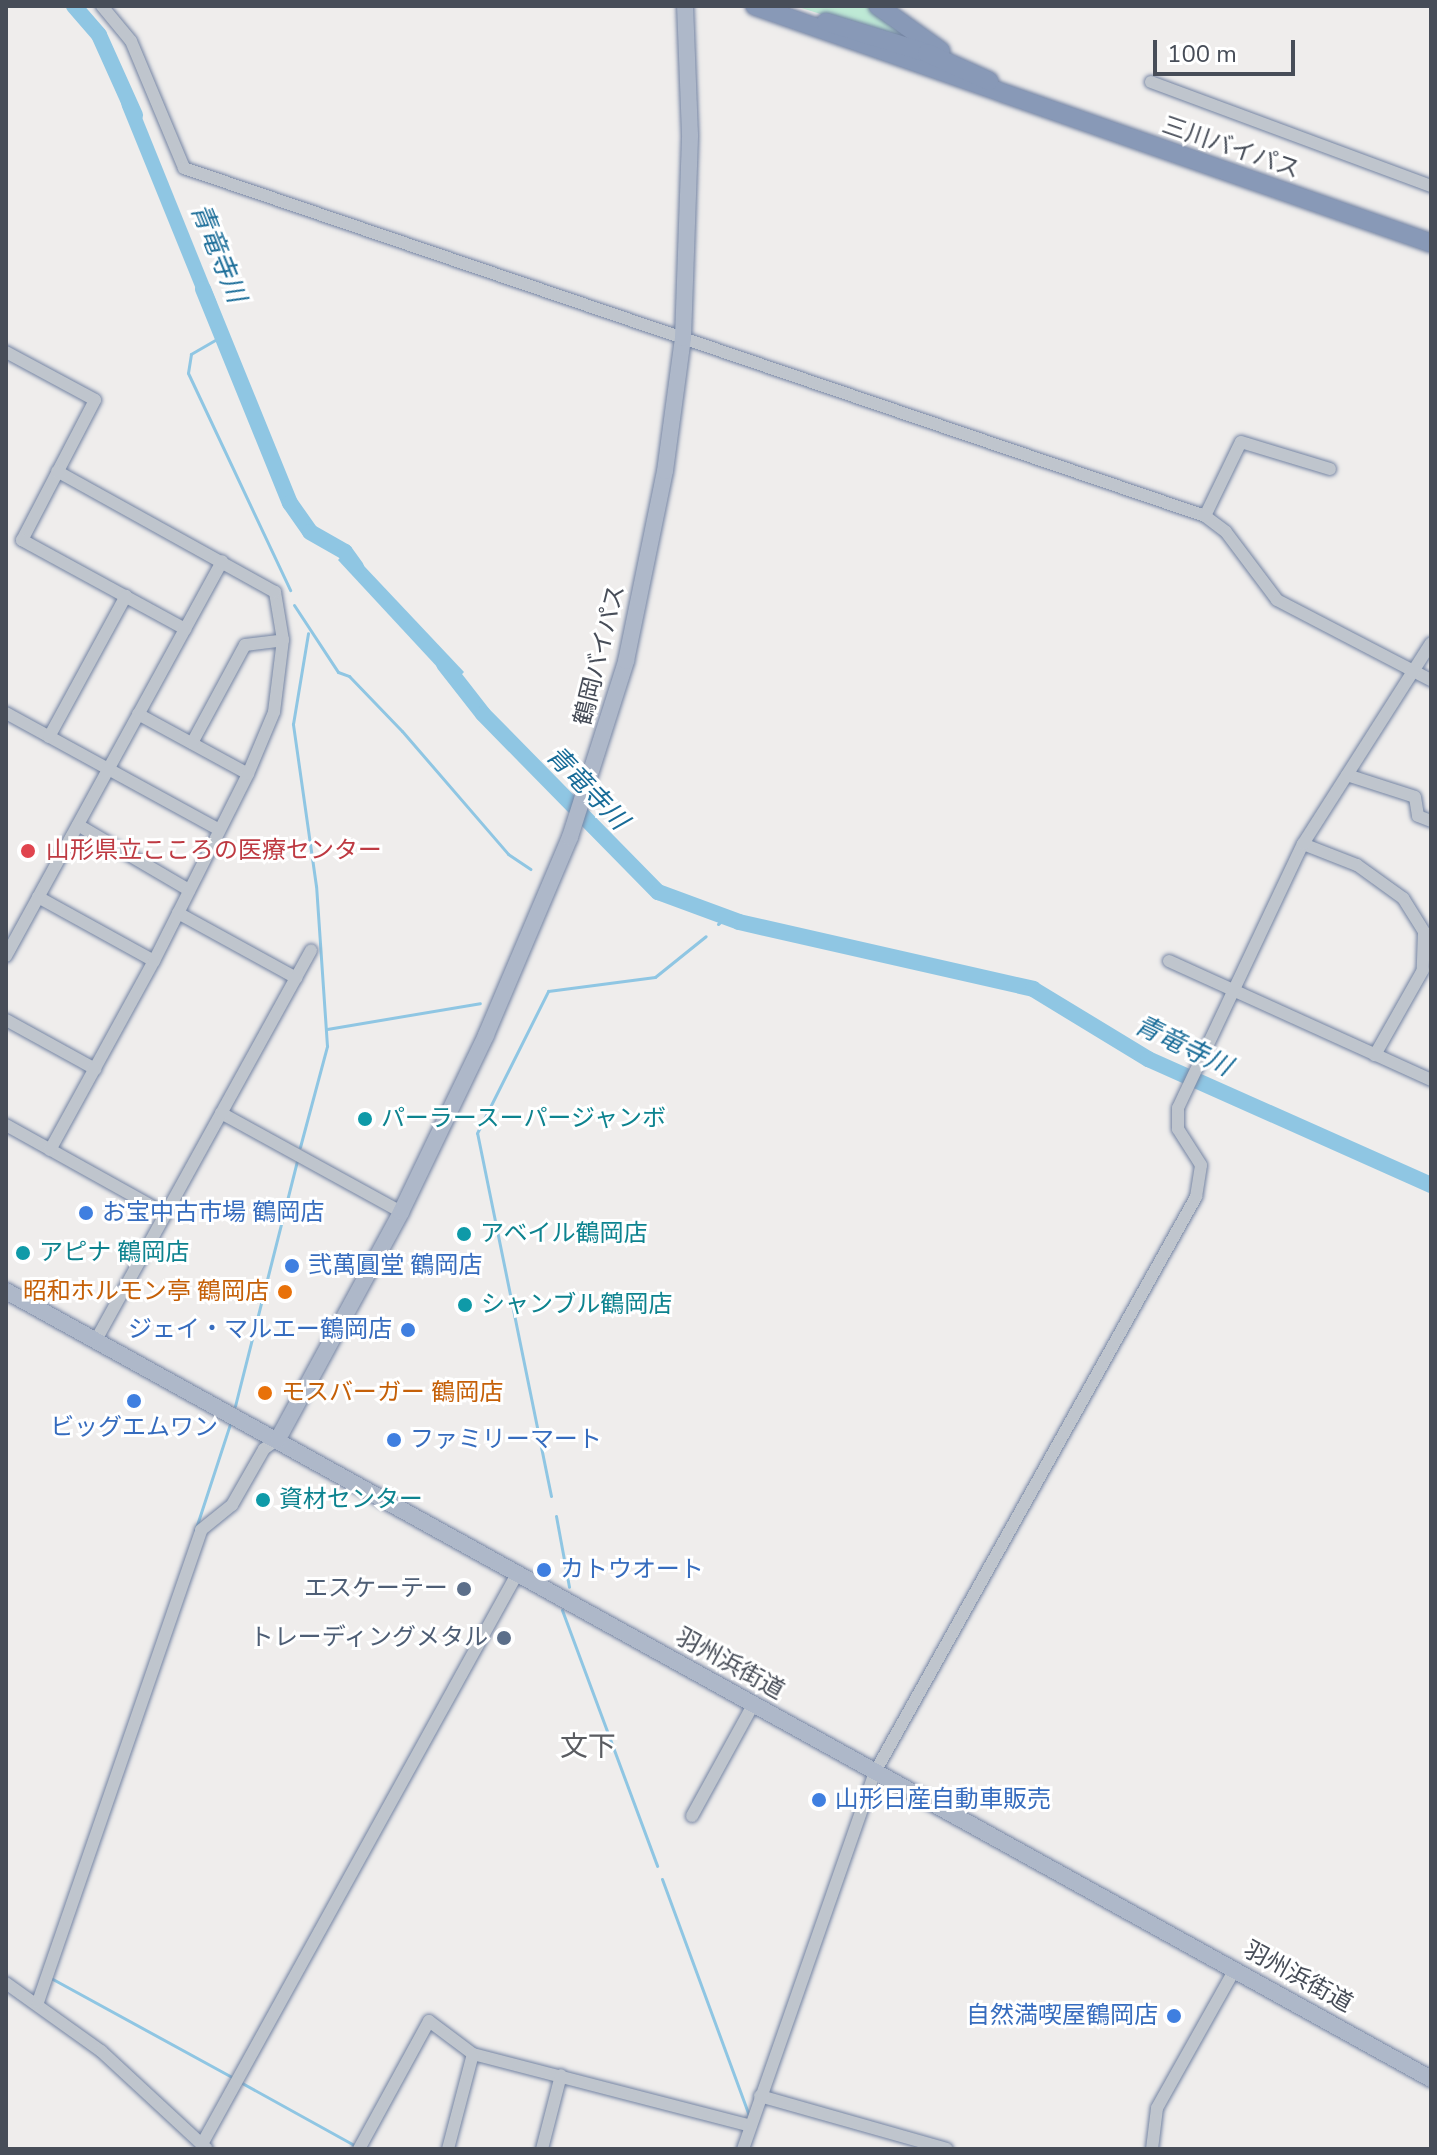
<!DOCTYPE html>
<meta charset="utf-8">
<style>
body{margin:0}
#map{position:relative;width:1437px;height:2155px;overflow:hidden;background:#efedec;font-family:"Nunito Sans","Noto Sans JP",sans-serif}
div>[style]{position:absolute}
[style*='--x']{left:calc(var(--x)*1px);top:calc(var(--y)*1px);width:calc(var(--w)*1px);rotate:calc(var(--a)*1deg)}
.green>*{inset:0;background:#bee9d5}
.water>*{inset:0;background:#8fc6e3}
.stream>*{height:3px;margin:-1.5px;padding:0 1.5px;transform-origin:1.5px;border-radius:1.5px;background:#8fc6e3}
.river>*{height:16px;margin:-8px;padding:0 8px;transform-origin:8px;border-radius:8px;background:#8fc6e3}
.roads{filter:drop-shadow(0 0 2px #7484a3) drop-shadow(0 0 2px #7484a3)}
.minor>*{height:12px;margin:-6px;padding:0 6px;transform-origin:6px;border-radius:6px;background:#bfc5cd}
.major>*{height:16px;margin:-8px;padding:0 8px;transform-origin:8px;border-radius:8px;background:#aeb8c9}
.highway>*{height:18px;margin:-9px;padding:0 9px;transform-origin:9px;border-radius:9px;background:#8899b7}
.dots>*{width:22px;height:22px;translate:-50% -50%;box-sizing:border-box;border:4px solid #fff;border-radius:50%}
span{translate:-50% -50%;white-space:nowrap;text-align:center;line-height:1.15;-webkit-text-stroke:6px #fff;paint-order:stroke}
.street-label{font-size:24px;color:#474d58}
.health-label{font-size:24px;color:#be3a42}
.left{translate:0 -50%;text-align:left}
.culture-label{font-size:24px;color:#0d838f}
.shop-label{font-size:24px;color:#366cbe}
.right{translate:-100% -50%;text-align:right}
.food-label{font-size:24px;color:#c56008}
.service-label{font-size:24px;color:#4e5e75}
.water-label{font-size:26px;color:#196c98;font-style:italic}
.quarter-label{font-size:28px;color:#5a5c61}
.frame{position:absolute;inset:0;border:8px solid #474d58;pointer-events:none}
.scale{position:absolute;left:1153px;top:40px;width:142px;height:36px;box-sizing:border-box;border:4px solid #474d58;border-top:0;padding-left:10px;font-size:24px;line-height:28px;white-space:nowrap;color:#474d58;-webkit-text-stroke:6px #fff;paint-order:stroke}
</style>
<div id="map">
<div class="green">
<div style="clip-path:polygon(795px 6px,880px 6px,919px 45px)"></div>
</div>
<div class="water">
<div style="clip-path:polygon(133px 95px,217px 303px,204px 309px,122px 107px,120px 99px)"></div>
<div style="clip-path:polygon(348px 549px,464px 672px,453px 684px,338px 560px)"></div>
</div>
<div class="stream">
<div style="--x:222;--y:336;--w:36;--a:150"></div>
<div style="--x:191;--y:354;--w:19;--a:99"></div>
<div style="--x:188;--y:373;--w:240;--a:64.8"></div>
<div style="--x:294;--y:605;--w:80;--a:56.7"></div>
<div style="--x:338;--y:672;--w:12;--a:20"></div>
<div style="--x:349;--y:676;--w:76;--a:46.1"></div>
<div style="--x:402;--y:731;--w:162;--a:49.2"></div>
<div style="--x:508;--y:854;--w:27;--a:34"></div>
<div style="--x:718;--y:924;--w:9;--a:-41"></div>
<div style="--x:327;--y:1029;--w:155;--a:-9.6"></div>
<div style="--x:300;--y:1147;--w:105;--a:-75"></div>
<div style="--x:327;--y:1046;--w:160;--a:-93.9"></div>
<div style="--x:316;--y:886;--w:164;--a:-98.1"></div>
<div style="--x:293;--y:724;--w:92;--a:-80.6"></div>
<div style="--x:235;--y:1406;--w:253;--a:-75.8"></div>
<div style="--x:551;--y:1496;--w:370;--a:-101.5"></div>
<div style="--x:477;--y:1133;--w:159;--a:-63.4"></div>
<div style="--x:548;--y:991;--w:108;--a:-7.5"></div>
<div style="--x:655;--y:977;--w:65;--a:-38.8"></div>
<div style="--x:556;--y:1516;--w:72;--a:79.6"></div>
<div style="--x:195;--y:1531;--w:113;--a:-71.9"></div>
<div style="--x:562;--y:1610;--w:273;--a:69.6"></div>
<div style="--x:662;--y:1879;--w:252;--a:69.8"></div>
<div style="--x:49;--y:1977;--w:212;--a:28.7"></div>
<div style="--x:242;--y:2083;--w:128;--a:29"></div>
</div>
<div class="river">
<div style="--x:74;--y:6;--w:38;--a:49"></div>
<div style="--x:99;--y:35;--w:88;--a:65.8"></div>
<div style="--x:203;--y:289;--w:231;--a:67.9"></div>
<div style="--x:290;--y:503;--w:35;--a:55"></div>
<div style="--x:310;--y:532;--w:40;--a:29.7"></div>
<div style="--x:345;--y:552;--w:19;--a:54"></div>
<div style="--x:444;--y:664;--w:63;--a:52"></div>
<div style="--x:483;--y:714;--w:250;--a:45.5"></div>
<div style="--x:658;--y:892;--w:86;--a:20.3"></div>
<div style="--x:739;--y:922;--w:302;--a:12.8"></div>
<div style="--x:1033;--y:989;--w:135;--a:31.3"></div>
<div style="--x:1148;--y:1059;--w:310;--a:24"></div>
</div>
<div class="roads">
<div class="minor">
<div style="--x:102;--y:6;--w:45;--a:50.4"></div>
<div style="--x:131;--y:41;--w:138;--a:67.3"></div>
<div style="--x:184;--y:168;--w:1079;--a:18.82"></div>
<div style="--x:1205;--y:516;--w:26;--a:37"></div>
<div style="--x:1226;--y:532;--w:85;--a:53.1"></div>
<div style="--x:1277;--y:600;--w:174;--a:27.5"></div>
<div style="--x:1151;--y:82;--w:299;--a:20.4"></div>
<div style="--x:6;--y:352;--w:101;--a:28.3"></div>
<div style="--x:95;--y:400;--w:158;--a:117.5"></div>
<div style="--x:22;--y:540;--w:186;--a:28.6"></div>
<div style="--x:1205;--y:516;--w:82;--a:-64.1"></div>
<div style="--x:1241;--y:442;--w:93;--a:16.9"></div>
<div style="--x:6;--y:713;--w:242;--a:28.7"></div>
<div style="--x:138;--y:714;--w:125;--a:28.6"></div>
<div style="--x:49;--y:737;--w:161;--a:-61.4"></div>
<div style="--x:192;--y:743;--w:111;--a:-61.6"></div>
<div style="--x:245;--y:645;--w:38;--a:-7"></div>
<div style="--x:1347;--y:775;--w:71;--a:17.9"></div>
<div style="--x:1415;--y:797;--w:19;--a:81"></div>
<div style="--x:1418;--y:816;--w:14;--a:21"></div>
<div style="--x:78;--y:825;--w:129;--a:30.4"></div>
<div style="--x:1303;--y:844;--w:58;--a:21.3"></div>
<div style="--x:1357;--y:865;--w:57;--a:35.7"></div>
<div style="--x:1403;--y:898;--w:40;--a:58"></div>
<div style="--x:1424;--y:932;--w:38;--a:92"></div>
<div style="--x:1423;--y:970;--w:98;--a:119.5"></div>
<div style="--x:38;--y:897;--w:132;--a:28.9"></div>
<div style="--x:178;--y:913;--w:135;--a:28.8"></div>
<div style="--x:6;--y:956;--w:450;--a:-61.3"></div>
<div style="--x:1169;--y:961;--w:288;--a:24.4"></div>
<div style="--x:6;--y:1020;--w:102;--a:28.8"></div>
<div style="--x:221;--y:1113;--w:205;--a:28.8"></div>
<div style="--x:6;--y:1125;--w:183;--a:29.1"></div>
<div style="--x:50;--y:1150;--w:216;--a:-61.2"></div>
<div style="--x:154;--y:961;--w:209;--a:-63.3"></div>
<div style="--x:248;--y:774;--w:67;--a:-67.2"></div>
<div style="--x:274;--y:712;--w:73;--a:-82.9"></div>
<div style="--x:283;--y:640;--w:49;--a:-99.5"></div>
<div style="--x:275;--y:592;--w:249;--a:-151"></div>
<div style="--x:96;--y:1340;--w:445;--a:-61.1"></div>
<div style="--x:692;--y:1816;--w:127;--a:-61.2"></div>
<div style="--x:6;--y:1983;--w:117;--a:35.6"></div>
<div style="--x:101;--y:2051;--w:144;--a:42.8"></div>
<div style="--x:38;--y:2002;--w:499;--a:-70.9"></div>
<div style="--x:201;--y:1530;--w:40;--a:-39"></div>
<div style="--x:232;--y:1505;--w:64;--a:-60.3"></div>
<div style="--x:264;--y:1449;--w:17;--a:-36"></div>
<div style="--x:760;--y:2096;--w:194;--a:15.8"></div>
<div style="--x:202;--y:2144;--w:651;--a:-61.07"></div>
<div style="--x:359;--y:2149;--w:146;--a:-61.3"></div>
<div style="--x:429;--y:2021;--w:55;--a:36.9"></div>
<div style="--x:473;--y:2054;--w:287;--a:14.5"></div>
<div style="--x:448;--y:2149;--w:98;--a:-75.3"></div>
<div style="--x:542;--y:2149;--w:76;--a:-75.6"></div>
<div style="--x:743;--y:2149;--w:399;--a:-70.7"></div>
<div style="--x:875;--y:1772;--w:659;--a:-60.83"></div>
<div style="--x:1196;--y:1197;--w:32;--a:-81"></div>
<div style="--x:1201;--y:1165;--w:43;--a:-122.6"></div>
<div style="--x:1178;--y:1129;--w:21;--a:-90"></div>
<div style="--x:1178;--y:1108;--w:292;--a:-64.7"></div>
<div style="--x:1303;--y:844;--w:238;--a:-57.5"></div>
<div style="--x:1152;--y:2149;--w:41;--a:-83"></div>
<div style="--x:1157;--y:2108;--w:159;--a:-60.7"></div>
</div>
<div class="major">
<div style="--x:6;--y:1291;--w:1628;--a:28.94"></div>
<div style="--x:278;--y:1439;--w:258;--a:-61.5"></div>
<div style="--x:401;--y:1212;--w:196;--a:-64.3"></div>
<div style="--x:486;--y:1035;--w:215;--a:-67"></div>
<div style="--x:570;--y:837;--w:185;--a:-72.3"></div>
<div style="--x:626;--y:661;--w:194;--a:-78.4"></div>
<div style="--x:665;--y:471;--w:134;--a:-82.3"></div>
<div style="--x:683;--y:338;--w:203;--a:-88"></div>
<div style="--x:690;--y:135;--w:129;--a:-92.2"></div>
</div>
<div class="highway">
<div style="--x:755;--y:6;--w:716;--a:19.32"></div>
<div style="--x:878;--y:6;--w:77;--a:35.5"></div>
<div style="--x:826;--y:22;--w:106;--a:17.1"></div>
<div style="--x:927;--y:53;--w:68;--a:24.3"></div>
</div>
</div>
<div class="dots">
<div style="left:28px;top:851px;background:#e0444e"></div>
<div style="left:365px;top:1119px;background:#0f9aa8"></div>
<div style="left:86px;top:1213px;background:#3f7fe0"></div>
<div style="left:464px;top:1234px;background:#0f9aa8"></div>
<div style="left:23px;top:1253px;background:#0f9aa8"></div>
<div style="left:292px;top:1266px;background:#3f7fe0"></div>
<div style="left:285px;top:1292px;background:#e8710a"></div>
<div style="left:465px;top:1305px;background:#0f9aa8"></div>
<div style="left:408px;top:1330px;background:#3f7fe0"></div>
<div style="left:265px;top:1393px;background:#e8710a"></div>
<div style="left:134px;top:1401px;background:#3f7fe0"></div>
<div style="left:394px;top:1440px;background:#3f7fe0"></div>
<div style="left:263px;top:1500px;background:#0f9aa8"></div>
<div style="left:544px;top:1570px;background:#3f7fe0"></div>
<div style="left:464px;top:1589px;background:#5c6f8a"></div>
<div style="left:504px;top:1638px;background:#5c6f8a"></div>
<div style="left:819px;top:1800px;background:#3f7fe0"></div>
<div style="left:1174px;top:2016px;background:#3f7fe0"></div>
</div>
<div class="street-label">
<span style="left:1231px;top:148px;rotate:19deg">三川バイパス</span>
<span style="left:600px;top:655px;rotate:-76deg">鶴岡バイパス</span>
<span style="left:730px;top:1664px;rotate:29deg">羽州浜街道</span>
<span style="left:1298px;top:1977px;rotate:29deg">羽州浜街道</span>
</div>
<div class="health-label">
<span class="left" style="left:46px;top:851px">山形県立こころの医療センター</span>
</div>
<div class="culture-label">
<span class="left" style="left:381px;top:1119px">パーラースーパージャンボ</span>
<span class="left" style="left:480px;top:1234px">アベイル鶴岡店</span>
<span class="left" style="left:39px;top:1253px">アピナ 鶴岡店</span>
<span class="left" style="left:481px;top:1305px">シャンブル鶴岡店</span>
<span class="left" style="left:279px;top:1500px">資材センター</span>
</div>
<div class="shop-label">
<span class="left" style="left:102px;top:1213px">お宝中古市場 鶴岡店</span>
<span class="left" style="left:308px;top:1266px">弐萬圓堂 鶴岡店</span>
<span class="right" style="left:392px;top:1330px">ジェイ・マルエー鶴岡店</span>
<span style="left:134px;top:1428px">ビッグエムワン</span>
<span class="left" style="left:410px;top:1440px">ファミリーマート</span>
<span class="left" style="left:560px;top:1570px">カトウオート</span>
<span class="left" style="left:835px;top:1800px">山形日産自動車販売</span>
<span class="right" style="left:1158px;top:2016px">自然満喫屋鶴岡店</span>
</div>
<div class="food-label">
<span class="right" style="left:269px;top:1292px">昭和ホルモン亭 鶴岡店</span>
<span class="left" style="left:281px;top:1393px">モスバーガー 鶴岡店</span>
</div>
<div class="service-label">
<span class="right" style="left:448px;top:1589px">エスケーテー</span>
<span class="right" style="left:488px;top:1638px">トレーディングメタル</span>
</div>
<div class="water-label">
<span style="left:218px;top:253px;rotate:68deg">青竜寺川</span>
<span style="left:587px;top:788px;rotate:46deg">青竜寺川</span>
<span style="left:1183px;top:1046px;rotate:26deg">青竜寺川</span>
</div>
<div class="quarter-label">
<span style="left:588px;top:1747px">文下</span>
</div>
<div class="frame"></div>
<div class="scale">100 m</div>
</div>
